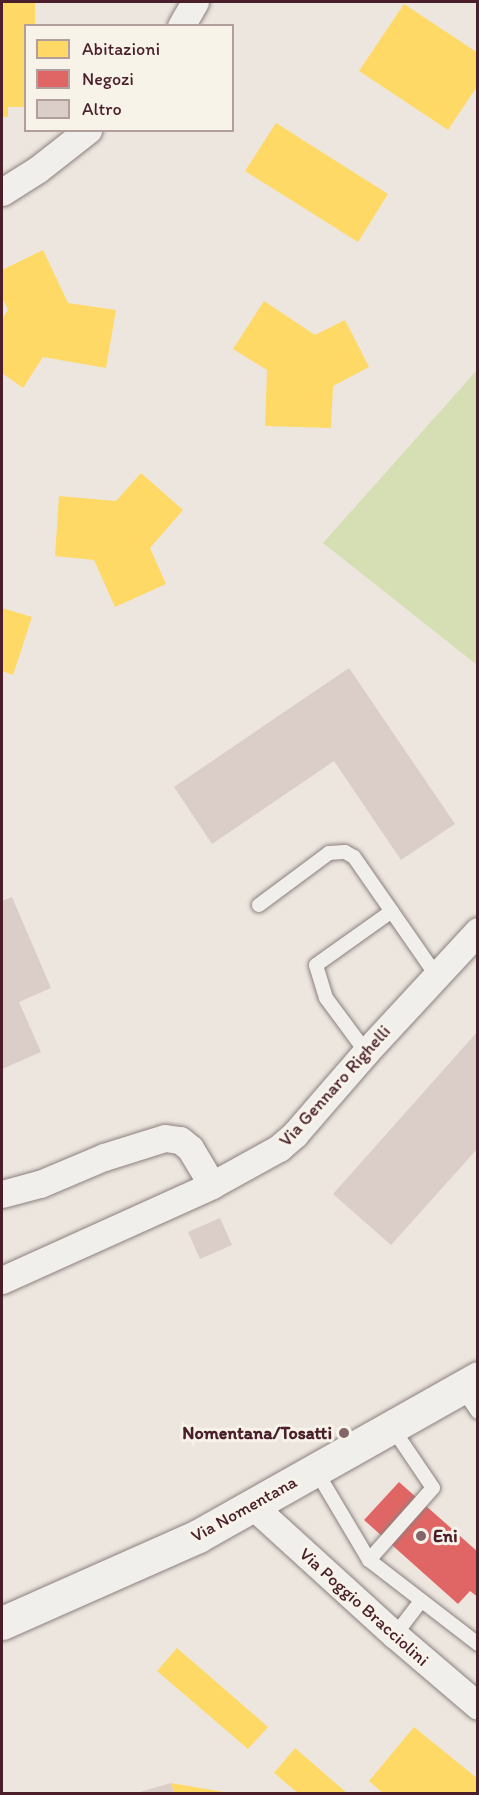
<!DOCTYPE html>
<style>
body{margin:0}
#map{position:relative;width:479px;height:1795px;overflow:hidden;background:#ede6df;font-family:Itim,sans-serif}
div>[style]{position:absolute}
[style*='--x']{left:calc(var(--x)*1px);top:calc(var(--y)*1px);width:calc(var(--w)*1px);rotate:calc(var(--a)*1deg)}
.green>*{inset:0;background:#d6dfb3}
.homes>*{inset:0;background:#ffd966}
.shops>*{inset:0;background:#e06666}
.building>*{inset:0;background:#dbcdc7}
.roads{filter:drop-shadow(0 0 2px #8c807f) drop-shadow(0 0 2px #8c807f)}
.lane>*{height:14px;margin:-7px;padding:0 7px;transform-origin:7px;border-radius:7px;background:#f1efeb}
.street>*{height:27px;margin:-13.5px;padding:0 13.5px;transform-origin:13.5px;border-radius:13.5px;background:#f1efeb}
.secondary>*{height:33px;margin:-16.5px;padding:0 16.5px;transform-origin:16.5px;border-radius:16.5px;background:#f1efeb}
.dots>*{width:16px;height:16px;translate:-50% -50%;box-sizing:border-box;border:3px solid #f7f3e8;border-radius:50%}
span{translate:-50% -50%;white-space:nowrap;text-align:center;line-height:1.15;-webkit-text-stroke:6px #f7f3e8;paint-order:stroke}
.street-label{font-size:18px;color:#4a1f2b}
.poi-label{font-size:18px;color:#4a1f2b;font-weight:700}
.right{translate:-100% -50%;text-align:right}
.left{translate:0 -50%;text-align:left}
.frame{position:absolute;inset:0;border:3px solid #4a1f2b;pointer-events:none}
.legend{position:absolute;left:24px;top:24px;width:210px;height:108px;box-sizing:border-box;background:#f7f3e8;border:2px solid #b29e9c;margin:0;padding:8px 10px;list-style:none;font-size:18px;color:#4a1f2b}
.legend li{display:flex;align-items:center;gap:12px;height:30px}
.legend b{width:30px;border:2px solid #b29e9c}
</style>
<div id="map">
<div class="green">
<div style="clip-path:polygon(477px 370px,477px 665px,323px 543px)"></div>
</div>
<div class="homes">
<div style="clip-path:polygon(2px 2px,35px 2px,35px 26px,26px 26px,26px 107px,8px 107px,8px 117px,2px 117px)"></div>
<div style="clip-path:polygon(404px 4px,478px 53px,478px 85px,448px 130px,359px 71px)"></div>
<div style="clip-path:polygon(276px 123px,388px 194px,358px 242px,245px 171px)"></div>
<div style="clip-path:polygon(43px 250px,68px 303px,116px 310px,106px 368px,43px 357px,23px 388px,2px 373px,2px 319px,8px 310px,2px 297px,2px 270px)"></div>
<div style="clip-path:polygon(264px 301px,315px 335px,345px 320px,369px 367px,333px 386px,331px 428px,265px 426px,267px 370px,233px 349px)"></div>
<div style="clip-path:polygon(141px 473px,183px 510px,150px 548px,166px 584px,115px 607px,94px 560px,55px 556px,59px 496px,116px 501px)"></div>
<div style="clip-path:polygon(2px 608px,32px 617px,13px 675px,2px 671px)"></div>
<div style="clip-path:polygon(177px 1648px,268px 1727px,248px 1749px,157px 1671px)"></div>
<div style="clip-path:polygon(414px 1727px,478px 1779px,478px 1794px,384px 1794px,369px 1781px)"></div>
<div style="clip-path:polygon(295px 1748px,348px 1794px,299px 1794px,274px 1773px)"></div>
<div style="clip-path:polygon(171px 1783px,224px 1792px,224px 1794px,174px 1794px)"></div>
</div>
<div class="shops">
<div style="clip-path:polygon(399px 1482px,478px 1552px,478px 1597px,470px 1591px,458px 1604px,364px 1520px)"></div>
</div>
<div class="building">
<div style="clip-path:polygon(349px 668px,455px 824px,401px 860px,334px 761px,212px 844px,174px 787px)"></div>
<div style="clip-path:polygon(12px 897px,51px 988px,19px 1002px,41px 1052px,2px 1069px,2px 901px)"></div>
<div style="clip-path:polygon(478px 1031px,478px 1148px,391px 1245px,333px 1194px)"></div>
<div style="clip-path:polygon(220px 1218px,232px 1245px,200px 1259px,188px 1232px)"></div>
<div style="clip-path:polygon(171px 1783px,174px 1794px,136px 1794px,136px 1793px)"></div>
</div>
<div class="roads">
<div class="lane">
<div style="--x:259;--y:905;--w:87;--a:-36.6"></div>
<div style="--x:329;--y:853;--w:16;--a:-4"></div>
<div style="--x:345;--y:852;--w:10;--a:29"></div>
<div style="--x:354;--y:857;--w:144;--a:55.2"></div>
<div style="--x:366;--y:1052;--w:67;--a:-126.5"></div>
<div style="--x:326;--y:998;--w:34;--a:-107"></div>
<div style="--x:316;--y:965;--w:93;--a:-35.4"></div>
<div style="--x:461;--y:1387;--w:30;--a:56"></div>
<div style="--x:315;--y:1469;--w:106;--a:59.3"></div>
<div style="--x:369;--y:1560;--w:138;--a:37.6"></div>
<div style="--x:369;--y:1560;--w:96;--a:-48.4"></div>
<div style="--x:433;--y:1488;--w:75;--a:-124.1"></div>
<div style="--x:395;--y:1635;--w:43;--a:-52.6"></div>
</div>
<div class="street">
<div style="--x:181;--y:26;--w:28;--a:-60"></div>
<div style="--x:2;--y:192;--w:41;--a:-32.2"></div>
<div style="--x:37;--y:170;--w:65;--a:-38.1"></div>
<div style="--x:2;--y:1194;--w:39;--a:-15"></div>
<div style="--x:40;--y:1184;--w:69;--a:-22.9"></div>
<div style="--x:104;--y:1157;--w:64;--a:-17.3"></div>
<div style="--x:165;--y:1138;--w:15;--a:8"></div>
<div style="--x:180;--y:1140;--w:13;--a:39"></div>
<div style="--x:190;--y:1148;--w:43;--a:59.3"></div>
<div style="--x:2;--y:1280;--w:230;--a:-24.3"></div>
<div style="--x:212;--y:1185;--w:77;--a:-28.9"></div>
<div style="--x:279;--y:1148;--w:21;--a:-41"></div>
<div style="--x:295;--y:1134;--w:108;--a:-49.1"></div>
<div style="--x:366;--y:1052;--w:165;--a:-47.2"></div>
<div style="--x:253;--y:1506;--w:192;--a:42.3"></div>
<div style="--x:395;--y:1635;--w:109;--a:40.5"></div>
</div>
<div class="secondary">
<div style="--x:2;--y:1623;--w:214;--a:-23.9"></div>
<div style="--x:198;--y:1536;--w:322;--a:-29.4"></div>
</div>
</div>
<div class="dots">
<div style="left:344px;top:1433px;background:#83656a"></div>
<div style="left:421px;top:1536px;background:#83656a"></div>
</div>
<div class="street-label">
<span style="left:335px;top:1086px;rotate:-48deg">Via Gennaro Righelli</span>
<span style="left:244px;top:1509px;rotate:-29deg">Via Nomentana</span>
<span style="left:364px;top:1607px;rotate:42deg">Via Poggio Bracciolini</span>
</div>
<div class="poi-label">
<span class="right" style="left:332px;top:1433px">Nomentana/Tosatti</span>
<span class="left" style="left:433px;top:1536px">Eni</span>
</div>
<div class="frame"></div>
<ul class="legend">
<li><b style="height:16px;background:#ffd966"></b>Abitazioni</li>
<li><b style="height:16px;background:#e06666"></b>Negozi</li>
<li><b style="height:16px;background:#dbcdc7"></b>Altro</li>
</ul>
</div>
